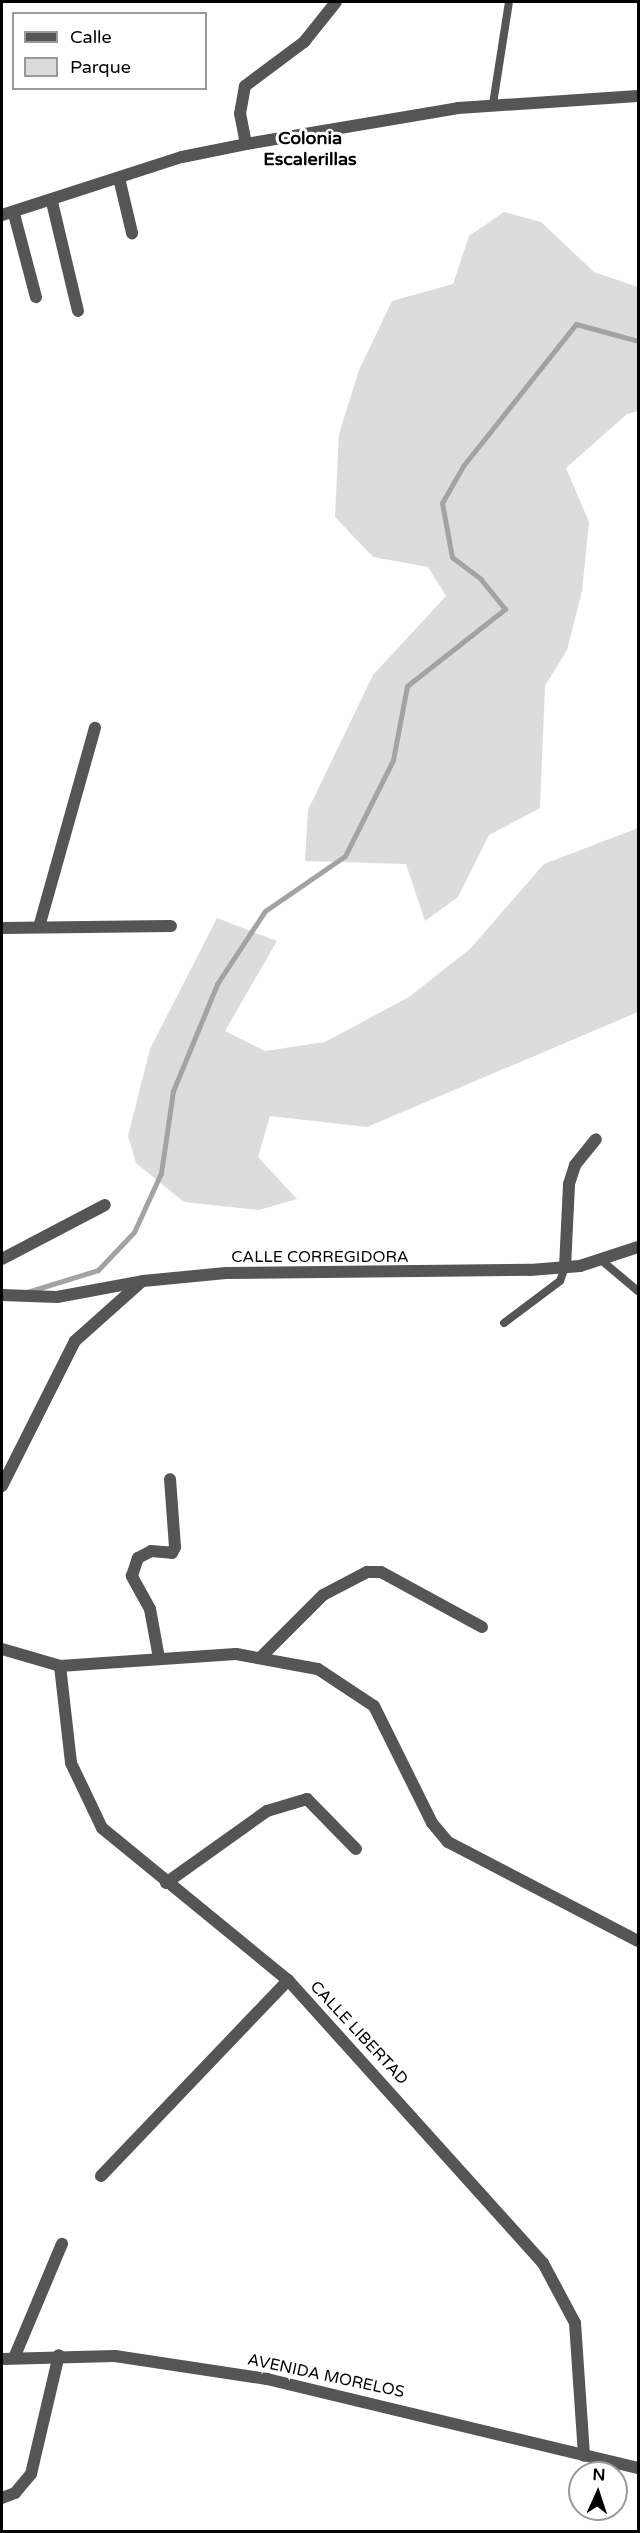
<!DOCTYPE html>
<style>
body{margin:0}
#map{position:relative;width:640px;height:2533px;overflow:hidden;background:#fff;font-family:"Varela Round",sans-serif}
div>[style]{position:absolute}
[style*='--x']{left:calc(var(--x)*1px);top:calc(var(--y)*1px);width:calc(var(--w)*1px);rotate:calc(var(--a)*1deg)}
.green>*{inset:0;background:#dcdcdc}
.stream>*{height:5px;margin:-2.5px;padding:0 2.5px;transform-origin:2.5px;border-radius:2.5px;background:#a3a3a3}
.service>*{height:8px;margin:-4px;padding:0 4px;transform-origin:4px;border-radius:4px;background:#555}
.minor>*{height:12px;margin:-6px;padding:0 6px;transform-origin:6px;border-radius:6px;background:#555}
span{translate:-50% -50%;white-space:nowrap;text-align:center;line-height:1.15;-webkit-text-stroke:6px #fff;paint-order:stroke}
.street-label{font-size:16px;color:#000}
.neighbourhood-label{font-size:18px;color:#000;font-weight:700}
.frame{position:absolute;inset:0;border:3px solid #000;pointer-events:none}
.legend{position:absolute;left:12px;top:12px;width:195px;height:78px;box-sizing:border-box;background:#fff;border:2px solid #999;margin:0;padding:8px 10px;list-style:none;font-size:18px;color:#000}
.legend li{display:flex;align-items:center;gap:12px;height:30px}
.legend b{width:30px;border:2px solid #999}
.north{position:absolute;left:568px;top:2461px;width:60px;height:60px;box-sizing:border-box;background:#fff;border:2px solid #999;border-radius:50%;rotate:3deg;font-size:16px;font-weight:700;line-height:24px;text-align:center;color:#000}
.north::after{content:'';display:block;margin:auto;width:21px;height:27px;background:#000;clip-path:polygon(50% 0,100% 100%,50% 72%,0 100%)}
</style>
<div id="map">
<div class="green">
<div style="clip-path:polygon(504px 212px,541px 222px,594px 272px,638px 287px,638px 411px,627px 414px,566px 468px,589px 522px,582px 591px,567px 650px,545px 686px,540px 808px,489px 835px,458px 897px,425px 921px,406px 864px,305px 861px,308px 810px,373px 675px,446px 596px,428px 567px,373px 557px,335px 517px,339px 434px,359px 370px,392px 301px,453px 284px,469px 236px)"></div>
<div style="clip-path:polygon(638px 828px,638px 1012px,367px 1127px,270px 1116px,258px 1157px,297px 1199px,259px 1210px,184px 1202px,136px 1163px,128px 1136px,150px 1049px,217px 918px,277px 941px,225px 1031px,265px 1051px,325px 1042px,409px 997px,470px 949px,544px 864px)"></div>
</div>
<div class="stream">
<div style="--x:27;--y:1292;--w:74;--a:-17.2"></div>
<div style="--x:98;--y:1270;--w:52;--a:-46.5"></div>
<div style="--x:134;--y:1232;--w:65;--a:-65.4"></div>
<div style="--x:161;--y:1173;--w:83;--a:-81.7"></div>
<div style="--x:173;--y:1091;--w:116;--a:-67.6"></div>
<div style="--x:217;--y:984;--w:87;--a:-56.7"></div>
<div style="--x:265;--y:911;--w:97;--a:-34.5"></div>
<div style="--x:345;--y:856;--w:107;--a:-63.4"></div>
<div style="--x:393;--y:760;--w:75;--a:-79.3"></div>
<div style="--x:407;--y:686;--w:125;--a:-38.2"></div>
<div style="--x:505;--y:609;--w:38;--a:-129"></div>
<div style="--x:481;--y:579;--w:36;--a:-143"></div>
<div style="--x:452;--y:557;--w:55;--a:-100.5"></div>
<div style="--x:442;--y:503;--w:43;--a:-60.4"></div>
<div style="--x:463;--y:466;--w:181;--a:-51.5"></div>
<div style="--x:576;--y:324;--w:64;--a:15.3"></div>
</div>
<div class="service">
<div style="--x:493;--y:104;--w:103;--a:-81.1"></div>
<div style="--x:601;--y:1260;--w:48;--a:40"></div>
<div style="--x:504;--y:1323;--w:70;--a:-36.9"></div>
<div style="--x:560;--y:1281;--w:15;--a:-70"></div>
</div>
<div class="minor">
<div style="--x:246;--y:144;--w:31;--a:-101"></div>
<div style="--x:240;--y:114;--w:28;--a:-80"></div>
<div style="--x:245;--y:86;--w:74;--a:-36.7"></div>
<div style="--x:304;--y:42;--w:51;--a:-51.3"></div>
<div style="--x:119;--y:178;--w:57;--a:76.7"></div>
<div style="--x:52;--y:202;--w:112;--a:76.6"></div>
<div style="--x:14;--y:214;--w:86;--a:75.2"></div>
<div style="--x:2;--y:215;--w:189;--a:-17.9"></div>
<div style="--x:182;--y:157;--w:65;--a:-11.5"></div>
<div style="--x:246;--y:144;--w:215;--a:-9.6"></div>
<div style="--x:458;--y:108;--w:180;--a:-3.8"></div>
<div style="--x:39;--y:927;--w:207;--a:-74.3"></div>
<div style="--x:2;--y:928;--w:169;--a:-0.7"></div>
<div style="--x:2;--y:1259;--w:116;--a:-27.7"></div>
<div style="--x:565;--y:1267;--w:83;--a:-87.2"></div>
<div style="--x:569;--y:1184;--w:20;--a:-72"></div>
<div style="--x:575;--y:1165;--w:33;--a:-51"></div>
<div style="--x:2;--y:1295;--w:55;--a:2.1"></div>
<div style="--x:57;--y:1297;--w:87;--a:-10.5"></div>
<div style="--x:143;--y:1281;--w:83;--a:-5.5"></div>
<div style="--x:226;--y:1273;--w:304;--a:-0.6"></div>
<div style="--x:530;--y:1270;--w:50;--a:-4.6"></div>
<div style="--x:580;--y:1266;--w:61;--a:-18.1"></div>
<div style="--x:2;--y:1486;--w:162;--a:-63.3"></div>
<div style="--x:75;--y:1341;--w:89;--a:-41.8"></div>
<div style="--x:2;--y:1649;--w:60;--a:16.3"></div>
<div style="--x:60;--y:1666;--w:176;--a:-3.9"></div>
<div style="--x:236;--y:1654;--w:83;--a:10.4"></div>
<div style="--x:318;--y:1669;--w:67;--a:33.5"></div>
<div style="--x:374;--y:1706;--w:131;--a:63.6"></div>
<div style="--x:432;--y:1823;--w:25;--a:50"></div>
<div style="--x:448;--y:1842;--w:214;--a:27.5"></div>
<div style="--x:262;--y:1656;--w:86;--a:-45"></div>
<div style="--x:323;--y:1595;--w:50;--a:-27.6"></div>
<div style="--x:367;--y:1572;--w:14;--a:0"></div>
<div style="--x:381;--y:1572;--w:115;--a:28.6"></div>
<div style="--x:159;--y:1658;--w:50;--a:-100.4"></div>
<div style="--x:150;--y:1609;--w:38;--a:-119"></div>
<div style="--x:132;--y:1576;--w:19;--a:-72"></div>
<div style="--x:138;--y:1558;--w:15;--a:-28"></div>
<div style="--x:151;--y:1551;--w:21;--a:5"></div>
<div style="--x:172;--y:1553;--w:7;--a:-63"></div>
<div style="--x:175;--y:1547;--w:68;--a:-94.2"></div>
<div style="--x:60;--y:1666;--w:98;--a:83.5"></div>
<div style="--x:71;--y:1763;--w:72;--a:64.5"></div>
<div style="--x:102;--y:1828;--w:240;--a:39.3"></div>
<div style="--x:288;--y:1980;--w:381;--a:48"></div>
<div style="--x:543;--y:2263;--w:68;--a:61.9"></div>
<div style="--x:575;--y:2323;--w:133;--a:86.1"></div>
<div style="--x:166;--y:1883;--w:124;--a:-35.5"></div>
<div style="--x:267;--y:1811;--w:42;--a:-16.7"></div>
<div style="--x:307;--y:1799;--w:70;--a:45.6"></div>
<div style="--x:101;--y:2176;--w:271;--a:-46.3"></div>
<div style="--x:14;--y:2358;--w:124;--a:-67.2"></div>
<div style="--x:2;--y:2359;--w:113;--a:-1.5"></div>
<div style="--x:115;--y:2356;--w:154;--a:8.6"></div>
<div style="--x:267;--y:2379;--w:382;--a:13.5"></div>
<div style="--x:2;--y:2498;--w:14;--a:-21"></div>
<div style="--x:15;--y:2493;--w:25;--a:-50"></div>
<div style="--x:31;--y:2474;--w:122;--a:-76.8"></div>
</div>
<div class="street-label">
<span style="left:320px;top:1257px">CALLE CORREGIDORA</span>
<span style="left:359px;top:2033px;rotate:47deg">CALLE LIBERTAD</span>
<span style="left:326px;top:2376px;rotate:12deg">AVENIDA MORELOS</span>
</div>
<div class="neighbourhood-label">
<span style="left:310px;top:149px">Colonia<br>Escalerillas</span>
</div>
<div class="frame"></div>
<ul class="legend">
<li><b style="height:8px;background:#555"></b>Calle</li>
<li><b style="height:16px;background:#dcdcdc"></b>Parque</li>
</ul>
<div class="north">N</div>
</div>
